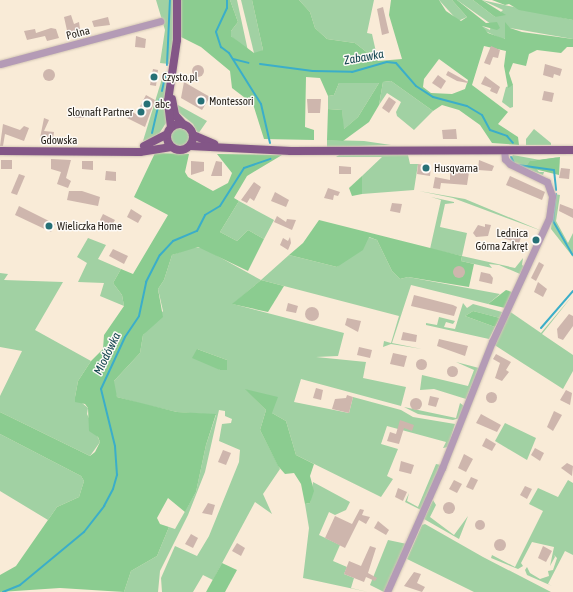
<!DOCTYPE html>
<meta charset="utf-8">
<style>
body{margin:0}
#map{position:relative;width:573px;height:592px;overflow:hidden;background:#f9ebd7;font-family:"Asap Condensed",sans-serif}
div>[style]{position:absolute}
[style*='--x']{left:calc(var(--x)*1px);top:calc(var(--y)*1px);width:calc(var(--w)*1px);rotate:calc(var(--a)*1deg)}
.green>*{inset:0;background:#a1d1a3}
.round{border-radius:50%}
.forest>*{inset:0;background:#8bcc90}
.stream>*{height:2px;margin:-1px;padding:0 1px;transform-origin:1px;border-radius:1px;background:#3baec9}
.building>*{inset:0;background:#ceb6ad}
.roads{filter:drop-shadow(0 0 1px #d2c5b4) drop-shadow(0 0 1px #d2c5b4)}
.minor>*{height:7px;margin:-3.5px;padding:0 3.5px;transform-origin:3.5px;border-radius:3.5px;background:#b49bb6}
.major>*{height:8px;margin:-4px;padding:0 4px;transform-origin:4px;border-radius:4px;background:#835687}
.major>.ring{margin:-4px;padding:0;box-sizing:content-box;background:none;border:8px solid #835687;border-radius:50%}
.dots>*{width:11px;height:11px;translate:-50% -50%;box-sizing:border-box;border:2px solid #fdfaf6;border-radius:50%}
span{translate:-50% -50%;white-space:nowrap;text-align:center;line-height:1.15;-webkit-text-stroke:3px #fdfaf6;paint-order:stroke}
.street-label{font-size:11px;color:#1f1a13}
.poi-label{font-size:11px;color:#1f1a13}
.left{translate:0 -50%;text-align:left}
.right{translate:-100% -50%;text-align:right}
.water-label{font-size:12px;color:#12444f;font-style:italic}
</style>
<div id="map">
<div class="green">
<div style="clip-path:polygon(156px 0,173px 0,173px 43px,169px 64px,160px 63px,165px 30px)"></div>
<div style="clip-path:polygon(230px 0,237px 0,248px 51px,231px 36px,231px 31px,238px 22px)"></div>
<div style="clip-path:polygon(241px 0,252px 0,263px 50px,259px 53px,254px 53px)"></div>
<div style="clip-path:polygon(299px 0,374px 0,367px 33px,372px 34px,378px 61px,355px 43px,327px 39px,315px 28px,310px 12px)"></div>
<div style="clip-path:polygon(439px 0,452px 0,467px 17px,458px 21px)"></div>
<div style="clip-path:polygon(457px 0,473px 0,495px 17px,503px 10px,482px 0,573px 20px,573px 39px,510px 28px,504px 40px,483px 30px,482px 26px,490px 30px,491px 24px)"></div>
<div style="clip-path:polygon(164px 72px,168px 73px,166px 123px,157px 137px,143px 141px)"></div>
<div style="clip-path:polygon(391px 81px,433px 111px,414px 130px,397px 116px,396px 112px,401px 102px,387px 93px,379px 105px,383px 82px)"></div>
<div style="clip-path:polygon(339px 83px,379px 83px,358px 117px,343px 130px,342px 110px,328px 109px,328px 96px,334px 95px)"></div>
<div style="clip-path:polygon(513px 85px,513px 107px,510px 108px,502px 102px,506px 87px)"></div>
<div style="clip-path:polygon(178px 105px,207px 121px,198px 134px,193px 124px,177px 111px)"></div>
<div class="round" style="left:170px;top:128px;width:20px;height:20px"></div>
<div style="clip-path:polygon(534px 129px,551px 143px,551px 145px,526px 145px,526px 139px)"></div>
<div style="clip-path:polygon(327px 140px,364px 141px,391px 145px,327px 147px)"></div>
<div style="clip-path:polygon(339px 155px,408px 155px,410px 164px,418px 164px,414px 190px,362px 194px,362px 176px,382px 157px,336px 157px)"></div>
<div style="clip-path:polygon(513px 155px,540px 160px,560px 157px,547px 160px,530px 161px,539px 172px,544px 172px,543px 175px,514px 164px,510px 158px)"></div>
<div style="clip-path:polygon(419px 191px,465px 199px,542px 231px,453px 198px)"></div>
<div style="clip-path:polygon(554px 194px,560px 195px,556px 221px,568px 243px,573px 233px,573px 257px,551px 229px)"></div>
<div style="clip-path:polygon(431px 197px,454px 202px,454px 203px,445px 204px,440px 227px,467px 233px,462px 256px,515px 268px,523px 258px,522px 265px,524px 266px,520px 274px,499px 265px,489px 264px,492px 268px,461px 261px,462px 256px,430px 249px,441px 200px)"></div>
<div style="clip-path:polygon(239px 201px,274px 220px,264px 239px,248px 230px,237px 241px,220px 232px)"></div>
<div style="clip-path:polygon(evenodd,368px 237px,377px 240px,392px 271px,400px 279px,408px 277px,500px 294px,488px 304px,411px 285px,392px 343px,422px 349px,391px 344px,383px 347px,384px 341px,391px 343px,399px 316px,261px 280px,233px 304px,344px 333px,338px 356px,316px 357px,366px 362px,363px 378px,406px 387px,401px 406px,301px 379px,294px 402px,349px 413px,353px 397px,401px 410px,413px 417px,455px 424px,448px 447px,443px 448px,446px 442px,387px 426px,381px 444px,398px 449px,387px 476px,393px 479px,381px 497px,296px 455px,286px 421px,272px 413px,246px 389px,266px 410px,260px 430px,280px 469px,263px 494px,272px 514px,255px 502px,213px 580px,203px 575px,193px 592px,162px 592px,161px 578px,175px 546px,197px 556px,209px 536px,239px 462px,240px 450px,219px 441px,222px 424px,231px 423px,232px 419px,225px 416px,225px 411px,219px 410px,205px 472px,188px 515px,160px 571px,158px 592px,124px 592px,131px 571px,157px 556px,169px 527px,175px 529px,196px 492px,206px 445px,216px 415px,177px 412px,142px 404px,117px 397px,114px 389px,114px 381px,140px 353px,143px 335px,163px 311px,158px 289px,164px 280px,172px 255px,193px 247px,203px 248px,261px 280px,289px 255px,337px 267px,368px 237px,197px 349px,227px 360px,227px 370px,220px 370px,197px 349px)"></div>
<div style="clip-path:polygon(88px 238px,106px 245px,98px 259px,121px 269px,113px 283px,122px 295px,124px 306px,100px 296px,104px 283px,78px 282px,87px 263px,77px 257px)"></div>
<div style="clip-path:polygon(0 273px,8px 274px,4px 280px,63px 282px,35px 330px,91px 361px,78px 381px,75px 397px,88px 408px,87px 414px,100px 442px,90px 456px,0 412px,0 396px,22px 351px,0 347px)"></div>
<div style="clip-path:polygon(573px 295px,542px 334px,573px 355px,573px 371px,563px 389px,493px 344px,509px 311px,541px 333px)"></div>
<div style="clip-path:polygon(463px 303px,467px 308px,473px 304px,502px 312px,500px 318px,473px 311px,465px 316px,495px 327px,489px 339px,426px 325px,426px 323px,437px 325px,439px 317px,455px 321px,453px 324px,446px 322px,444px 327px,455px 329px)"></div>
<div style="clip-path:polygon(456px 362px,479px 368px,466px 399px,434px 389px,420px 390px,422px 375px,468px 386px,474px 370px)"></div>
<div style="clip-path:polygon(460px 403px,464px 406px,460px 418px,453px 420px,418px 414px,404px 407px,456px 418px)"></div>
<div style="clip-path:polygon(505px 423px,536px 438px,527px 460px,495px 441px)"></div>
<div style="clip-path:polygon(0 434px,81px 476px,84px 481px,79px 497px,57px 507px,48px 520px,0 491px)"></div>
<div style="clip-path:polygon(436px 464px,441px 465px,421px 510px,405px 502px,409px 493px,407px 501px,418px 507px)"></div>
<div style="clip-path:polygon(568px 480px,573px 483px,573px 555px,565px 551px,548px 584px,552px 586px,527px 575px,525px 570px,527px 567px,530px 573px,540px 579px,549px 576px,548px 571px,553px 570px,557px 558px,554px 555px,555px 557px,550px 566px,554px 547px,532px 542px,521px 563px,523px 566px,518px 569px,491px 558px,492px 555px,515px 567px,543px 511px,529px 504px,538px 488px,558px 497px)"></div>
<div style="clip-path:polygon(313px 482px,350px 502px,346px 510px,335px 515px,329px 512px,319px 535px,340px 545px,333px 561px,347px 567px,344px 574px,354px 578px,351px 588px,368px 592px,303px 578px,309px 528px,305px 504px,310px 503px)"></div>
<div style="clip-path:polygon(433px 500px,436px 505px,430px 517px,454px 535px,468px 516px,459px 539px,424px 519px)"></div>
<div style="clip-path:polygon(425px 524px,483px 557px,551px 592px,474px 592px,407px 559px,422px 525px)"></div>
<div style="clip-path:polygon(388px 540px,407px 544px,384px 592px,370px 585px)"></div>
</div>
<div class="forest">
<div style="clip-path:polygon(evenodd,181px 0,230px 0,238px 22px,231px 31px,231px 36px,254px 53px,263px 50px,252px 0,299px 0,310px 12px,315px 28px,327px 39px,355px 43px,378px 61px,402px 59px,389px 15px,391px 0,439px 0,446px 11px,461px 21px,467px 17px,452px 0,457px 0,486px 23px,497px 22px,500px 28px,497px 30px,482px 26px,488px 33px,505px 39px,505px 22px,510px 28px,522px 32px,573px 39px,573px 47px,567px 47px,561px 53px,537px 50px,529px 54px,526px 66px,513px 63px,509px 73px,513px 85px,508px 88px,504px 66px,506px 51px,484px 46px,472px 85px,508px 112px,498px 124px,518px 137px,519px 145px,492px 143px,480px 125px,459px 110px,442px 105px,433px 111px,391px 81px,383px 82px,379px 105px,369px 122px,343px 141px,327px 140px,328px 109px,342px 110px,344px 129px,358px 117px,379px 83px,339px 83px,334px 95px,328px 96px,320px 78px,306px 77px,305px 127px,314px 130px,314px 140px,264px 139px,253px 104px,232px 88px,230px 71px,201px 47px,181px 37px,181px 0,439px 59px,468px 80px,465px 89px,452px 94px,431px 93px,423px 87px,424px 79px,439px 59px)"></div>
<div style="clip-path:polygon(473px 0,482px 0,506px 15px,495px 17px)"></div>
<div style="clip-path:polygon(492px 0,573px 0,573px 20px,519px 10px,509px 4px,505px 5px)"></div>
<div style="clip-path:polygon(155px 153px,189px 154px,185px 172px,188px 177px,213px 191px,228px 183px,232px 173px,217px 154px,282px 155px,247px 176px,234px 198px,239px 201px,220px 232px,237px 241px,248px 230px,264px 239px,248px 271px,198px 247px,172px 255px,164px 280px,158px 289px,163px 317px,143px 335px,140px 353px,114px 381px,117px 397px,177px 412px,216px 414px,206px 445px,196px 492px,185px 512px,168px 498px,157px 518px,160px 524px,169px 527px,157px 556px,131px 571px,124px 592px,60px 588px,0 592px,0 575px,16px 566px,57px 507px,79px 497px,84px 481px,81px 476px,0 434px,0 412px,90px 456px,95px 452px,100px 442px,98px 437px,89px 431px,88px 408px,85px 404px,75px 402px,75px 397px,78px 381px,91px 361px,103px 349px,104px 335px,124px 306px,122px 295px,113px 283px,121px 269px,133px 274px,168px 215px,134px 197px)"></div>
<div style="clip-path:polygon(560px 157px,559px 175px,526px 167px,530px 161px)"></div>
<div style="clip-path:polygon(362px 176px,362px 194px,352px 196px,349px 188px)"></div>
<div style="clip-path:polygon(319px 220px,462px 256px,461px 261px,474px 264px,469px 287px,408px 277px,400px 279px,392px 271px,377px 240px,369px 237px,363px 250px,337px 267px,289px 255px,303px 243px)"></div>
<div style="clip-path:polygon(261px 280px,284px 286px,268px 312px,232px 304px)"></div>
<div style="clip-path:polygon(506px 290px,512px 292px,505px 308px,488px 304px)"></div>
<div style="clip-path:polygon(473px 311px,481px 313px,500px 318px,495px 327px,465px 316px)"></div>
<div style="clip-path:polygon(197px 349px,227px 360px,227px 370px,220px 370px,192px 358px)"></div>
<div style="clip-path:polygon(245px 389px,278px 397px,272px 413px,286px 421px,296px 455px,314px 464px,310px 476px,314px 491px,310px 503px,305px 504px,301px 484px,294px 473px,285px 474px,278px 466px,260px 430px,266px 410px)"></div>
<div style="clip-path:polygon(222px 563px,237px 570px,225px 592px,206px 592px)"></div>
</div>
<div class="stream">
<div style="--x:227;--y:0;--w:8;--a:90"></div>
<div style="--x:227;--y:8;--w:26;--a:115"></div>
<div style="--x:216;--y:32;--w:16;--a:72"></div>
<div style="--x:221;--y:47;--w:10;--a:37"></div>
<div style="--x:229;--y:53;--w:60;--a:57.9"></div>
<div style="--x:261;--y:104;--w:40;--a:77"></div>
<div style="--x:233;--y:59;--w:16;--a:14"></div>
<div style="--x:260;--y:64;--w:53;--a:7.5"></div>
<div style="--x:313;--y:71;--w:39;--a:1"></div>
<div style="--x:352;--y:72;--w:36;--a:-16"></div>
<div style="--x:387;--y:62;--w:9;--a:6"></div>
<div style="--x:396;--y:63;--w:30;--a:49"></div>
<div style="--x:416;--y:86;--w:20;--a:33"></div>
<div style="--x:433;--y:97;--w:35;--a:15"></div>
<div style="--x:467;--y:106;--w:17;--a:31"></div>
<div style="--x:482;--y:115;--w:17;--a:62"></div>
<div style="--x:490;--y:130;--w:18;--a:19"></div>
<div style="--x:507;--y:136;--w:9;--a:49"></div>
<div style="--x:167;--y:65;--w:65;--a:-87.4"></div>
<div style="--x:162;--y:91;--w:19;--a:-78"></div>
<div style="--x:152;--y:133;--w:35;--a:-77"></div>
<div style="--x:511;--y:157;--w:7;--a:63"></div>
<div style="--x:518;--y:165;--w:36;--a:8"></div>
<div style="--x:554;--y:170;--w:20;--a:84"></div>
<div style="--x:556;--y:194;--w:27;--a:96"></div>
<div style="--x:553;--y:221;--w:39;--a:60"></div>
<div style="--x:541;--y:328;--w:49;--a:-49.1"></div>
<div style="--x:3;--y:592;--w:18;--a:-22"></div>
<div style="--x:20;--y:585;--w:83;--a:-39.6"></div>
<div style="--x:84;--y:532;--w:33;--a:-52"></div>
<div style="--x:104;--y:506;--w:19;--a:-62"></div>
<div style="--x:113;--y:489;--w:15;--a:-74"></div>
<div style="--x:117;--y:475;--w:29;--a:-94"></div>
<div style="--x:115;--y:446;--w:59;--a:-103.8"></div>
<div style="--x:101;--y:389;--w:57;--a:-65.2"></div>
<div style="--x:125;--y:337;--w:25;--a:-56"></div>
<div style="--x:139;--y:316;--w:35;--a:-78"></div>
<div style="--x:146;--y:282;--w:30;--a:-63"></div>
<div style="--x:160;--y:255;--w:19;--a:-47"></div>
<div style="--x:173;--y:241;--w:26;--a:-23"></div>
<div style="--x:197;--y:231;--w:18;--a:-63"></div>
<div style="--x:205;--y:215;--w:17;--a:-31"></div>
<div style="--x:220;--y:206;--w:45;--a:-57.7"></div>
<div style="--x:244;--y:168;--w:28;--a:-19"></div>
</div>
<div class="building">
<div style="clip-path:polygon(383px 7px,389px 33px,382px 35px,377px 9px)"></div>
<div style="clip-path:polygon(71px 15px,74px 24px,79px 22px,80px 29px,80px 33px,68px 35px,64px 17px)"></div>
<div style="clip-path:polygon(108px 17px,110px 25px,94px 27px,92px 21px)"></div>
<div style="clip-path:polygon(51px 28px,56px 29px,59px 38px,47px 41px,45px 36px,27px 40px,24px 31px,35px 29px,36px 33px)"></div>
<div style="clip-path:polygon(136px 36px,146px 39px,145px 48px,135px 47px)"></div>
<div style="clip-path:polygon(491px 46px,500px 50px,498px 58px,493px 57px,490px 65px,484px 63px)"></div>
<div style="clip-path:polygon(545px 64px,562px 69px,560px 76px,554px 74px,553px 78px,543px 75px)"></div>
<div class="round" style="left:192px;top:65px;width:12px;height:12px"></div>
<div class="round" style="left:43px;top:69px;width:12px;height:12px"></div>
<div style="clip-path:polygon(153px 69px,158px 70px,156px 86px,150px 85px)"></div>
<div style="clip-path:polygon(448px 71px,468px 82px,468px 83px,457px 81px,446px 75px)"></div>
<div style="clip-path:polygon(438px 75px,446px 81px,441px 89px,432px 83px)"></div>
<div style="clip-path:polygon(485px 76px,500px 87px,497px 94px,490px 91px,492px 86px,491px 88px,481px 84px)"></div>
<div style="clip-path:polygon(184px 82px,210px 97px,202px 110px,181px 98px)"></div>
<div style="clip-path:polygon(544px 91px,554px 93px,552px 102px,542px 100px)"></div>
<div style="clip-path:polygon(146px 95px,155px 100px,145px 127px,127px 118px,130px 111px,136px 114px)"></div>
<div style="clip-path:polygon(389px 97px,396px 102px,389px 113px,382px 108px)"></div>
<div style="clip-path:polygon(307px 99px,321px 99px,320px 113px,308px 113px)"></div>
<div style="clip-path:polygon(74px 109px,84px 109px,84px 118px,74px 118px)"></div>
<div style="clip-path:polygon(44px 118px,49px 120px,44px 131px,54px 132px,53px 139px,47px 141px,40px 138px)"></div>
<div style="clip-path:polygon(3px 124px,20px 130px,24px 126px,29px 128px,24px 141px,5px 134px,3px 146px,0 146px)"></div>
<div style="clip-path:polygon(456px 129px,457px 139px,443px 139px,442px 130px)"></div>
<div style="clip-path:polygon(51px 159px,71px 160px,66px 178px,71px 181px,68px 188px,57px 184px,61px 172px,51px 169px)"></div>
<div style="clip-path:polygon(1px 160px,12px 160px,12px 169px,1px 169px)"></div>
<div style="clip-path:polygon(479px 160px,494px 166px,492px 171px,478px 170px)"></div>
<div style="clip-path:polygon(82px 161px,93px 161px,93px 170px,82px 169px)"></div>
<div style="clip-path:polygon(191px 161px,204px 162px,204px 171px,191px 175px)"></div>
<div style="clip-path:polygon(216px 161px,222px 162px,222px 176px,211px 176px)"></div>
<div style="clip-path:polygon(418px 164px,431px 166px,430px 176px,417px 174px)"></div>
<div style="clip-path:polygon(339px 166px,351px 167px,351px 174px,339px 174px)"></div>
<div style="clip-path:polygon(561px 168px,570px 169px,569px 179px,559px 178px)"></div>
<div style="clip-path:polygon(106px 171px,116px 172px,116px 181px,105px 180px)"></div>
<div style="clip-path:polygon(450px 172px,469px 172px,467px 185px,441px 183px,440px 189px,433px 188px,435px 177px,450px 180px)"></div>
<div style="clip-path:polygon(19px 174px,25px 176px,17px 195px,11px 193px)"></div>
<div style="clip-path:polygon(510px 176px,545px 192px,542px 200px,506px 185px)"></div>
<div style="clip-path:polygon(254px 182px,261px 187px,254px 201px,250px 198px,247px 203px,241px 200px)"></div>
<div style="clip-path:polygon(328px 188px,340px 192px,338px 196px,334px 195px,333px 200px,324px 198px)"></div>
<div style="clip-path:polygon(69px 191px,82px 191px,100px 197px,98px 206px,67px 200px)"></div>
<div style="clip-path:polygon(275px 192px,289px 200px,286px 207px,271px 201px)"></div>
<div style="clip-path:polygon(392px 203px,402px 204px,400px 213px,390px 211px)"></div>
<div style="clip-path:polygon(560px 204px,573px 209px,573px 218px,559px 211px)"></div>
<div style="clip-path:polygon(19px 206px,55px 224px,51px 232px,15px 215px)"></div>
<div style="clip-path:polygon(131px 209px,142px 216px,138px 223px,127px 217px)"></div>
<div style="clip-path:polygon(103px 214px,115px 220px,110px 228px,100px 220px)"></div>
<div style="clip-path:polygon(277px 216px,286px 222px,287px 219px,296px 220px,292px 230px,274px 222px)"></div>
<div style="clip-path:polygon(485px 224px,491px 225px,488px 236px,476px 237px,473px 233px,478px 225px,485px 227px)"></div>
<div style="clip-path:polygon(511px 231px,522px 235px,519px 243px,502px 238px,504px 232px,510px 234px)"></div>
<div style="clip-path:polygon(290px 237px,291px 243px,288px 250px,280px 245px,283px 238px,288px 241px)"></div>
<div style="clip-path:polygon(113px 249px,128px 256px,124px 264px,109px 256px)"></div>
<div style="clip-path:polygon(539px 262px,544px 265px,536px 281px,531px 278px)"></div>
<div class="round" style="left:453px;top:266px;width:12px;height:12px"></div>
<div style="clip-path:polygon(481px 272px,490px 274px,493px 278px,492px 284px,479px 281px)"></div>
<div style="clip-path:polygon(538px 282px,547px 289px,543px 297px,534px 292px)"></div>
<div style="clip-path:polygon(414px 295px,453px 305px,457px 307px,454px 316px,411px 306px)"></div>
<div style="clip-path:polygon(288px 303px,298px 306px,296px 313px,286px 311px)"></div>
<div class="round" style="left:305px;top:307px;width:14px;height:14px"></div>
<div style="clip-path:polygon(569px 314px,573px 316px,573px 326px,563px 340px,558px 338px,557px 329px)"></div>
<div style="clip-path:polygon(347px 318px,361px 321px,358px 332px,345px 325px)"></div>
<div style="clip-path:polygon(403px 332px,417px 335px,416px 342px,401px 340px)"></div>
<div style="clip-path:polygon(439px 339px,468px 346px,465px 356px,437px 346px)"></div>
<div style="clip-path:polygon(359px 347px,372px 350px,370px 358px,357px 355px)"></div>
<div style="clip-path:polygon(393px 353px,407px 356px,404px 367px,390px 364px)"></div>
<div style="clip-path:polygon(496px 354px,511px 362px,506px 370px,509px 372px,502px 381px,495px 378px,500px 363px,493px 359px)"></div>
<div class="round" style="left:415.5px;top:358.5px;width:11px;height:11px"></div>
<div class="round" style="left:446.5px;top:365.5px;width:11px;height:11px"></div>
<div style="clip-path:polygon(316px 388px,323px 390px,321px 400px,313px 398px)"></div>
<div style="clip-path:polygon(566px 390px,572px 393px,570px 405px,560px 400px)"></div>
<div class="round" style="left:485.5px;top:391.5px;width:11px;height:11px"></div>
<div style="clip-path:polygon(347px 395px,353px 397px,349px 413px,332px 409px,335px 399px,346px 398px)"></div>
<div style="clip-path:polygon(430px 396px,439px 398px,436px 407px,428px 405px)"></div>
<div class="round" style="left:410px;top:398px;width:12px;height:12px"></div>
<div style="clip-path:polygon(554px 411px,562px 415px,553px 431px,547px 427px)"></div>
<div style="clip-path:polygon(481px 414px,501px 425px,497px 432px,476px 423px)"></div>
<div style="clip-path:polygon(400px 420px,414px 425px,412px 431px,404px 428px,399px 444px,387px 441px,390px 432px,396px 434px)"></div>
<div style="clip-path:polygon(486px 438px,496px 444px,492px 451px,482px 446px)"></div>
<div style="clip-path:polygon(535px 448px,544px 453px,540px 461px,531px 455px)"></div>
<div style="clip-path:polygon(223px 450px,231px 453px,226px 465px,218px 462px)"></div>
<div style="clip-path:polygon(464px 454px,473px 459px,466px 472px,458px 468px)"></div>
<div style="clip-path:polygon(401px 461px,414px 465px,411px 474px,399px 471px)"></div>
<div style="clip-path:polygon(567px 463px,573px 466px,572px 476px,561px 468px)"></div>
<div style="clip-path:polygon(471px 477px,478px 480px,473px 490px,466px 487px)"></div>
<div style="clip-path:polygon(454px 480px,462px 484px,457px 493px,449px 489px)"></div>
<div style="clip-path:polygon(525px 486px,532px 489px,527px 499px,520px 495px)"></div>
<div style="clip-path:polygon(398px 488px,407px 492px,403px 501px,395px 497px)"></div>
<div class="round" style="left:443px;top:502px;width:12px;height:12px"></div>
<div style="clip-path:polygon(208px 503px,215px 505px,212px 515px,202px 513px)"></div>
<div style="clip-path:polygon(360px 509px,364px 510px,362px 515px,370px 517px,366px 524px,359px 520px,345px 548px,325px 538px,335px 516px,352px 524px)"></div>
<div class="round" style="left:475px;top:520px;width:10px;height:10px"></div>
<div style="clip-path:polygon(378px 521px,389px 530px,386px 535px,374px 528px)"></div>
<div style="clip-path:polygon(191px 534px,198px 538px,193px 548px,185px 544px)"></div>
<div class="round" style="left:494px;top:539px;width:12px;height:12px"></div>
<div style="clip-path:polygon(237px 543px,245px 548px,241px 556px,232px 551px)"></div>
<div style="clip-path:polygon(370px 546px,376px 548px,368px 573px,377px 578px,375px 581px,366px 577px,364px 582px,344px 574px,349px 561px,361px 566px)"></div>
<div style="clip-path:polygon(543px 546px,552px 551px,546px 562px,538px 558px)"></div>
<div style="clip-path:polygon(414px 572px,421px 574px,417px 583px,425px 587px,422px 592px,404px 586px)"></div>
</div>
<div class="roads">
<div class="minor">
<div style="--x:0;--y:64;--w:166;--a:-15"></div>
<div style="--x:387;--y:592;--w:136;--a:-66.1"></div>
<div style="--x:442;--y:468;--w:136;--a:-68.4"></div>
<div style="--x:492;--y:342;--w:136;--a:-65.3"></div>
<div style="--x:549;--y:218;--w:22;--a:-82"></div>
<div style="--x:552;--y:196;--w:15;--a:-110"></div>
<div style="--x:547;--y:182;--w:41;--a:-154.1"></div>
<div style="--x:510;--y:164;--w:7;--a:-135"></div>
<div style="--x:505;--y:159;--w:9;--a:-96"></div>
</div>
<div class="major">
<div style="--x:172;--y:99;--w:16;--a:79"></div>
<div style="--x:175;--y:115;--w:13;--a:48"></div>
<div class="ring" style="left:167px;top:124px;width:18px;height:18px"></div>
<div style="--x:171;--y:127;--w:26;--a:-97"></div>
<div style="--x:168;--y:101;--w:62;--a:-81.6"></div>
<div style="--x:177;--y:40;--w:40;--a:-90"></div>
<div style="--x:193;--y:135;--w:23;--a:23"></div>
<div style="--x:144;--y:146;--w:25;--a:-27"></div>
<div style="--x:190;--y:146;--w:101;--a:2.8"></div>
<div style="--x:291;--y:151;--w:282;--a:-0.2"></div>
<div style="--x:0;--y:151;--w:140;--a:0.4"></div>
<div style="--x:140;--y:152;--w:30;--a:-9"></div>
</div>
</div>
<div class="dots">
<div style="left:154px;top:77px;background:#267076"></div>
<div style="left:201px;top:101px;background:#267076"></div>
<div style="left:147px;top:104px;background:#267076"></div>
<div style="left:141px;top:112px;background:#267076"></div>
<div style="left:426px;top:168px;background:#267076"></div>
<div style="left:49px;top:226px;background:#267076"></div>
<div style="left:536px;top:240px;background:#267076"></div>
</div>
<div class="street-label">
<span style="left:78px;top:33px;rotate:-14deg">Polna</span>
<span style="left:59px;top:140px">Gdowska</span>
</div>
<div class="poi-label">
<span class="left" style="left:162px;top:77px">Czysto.pl</span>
<span class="left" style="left:209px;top:101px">Montessori</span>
<span class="left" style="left:155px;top:104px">abc</span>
<span class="right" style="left:133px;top:112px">Slovnaft Partner</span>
<span class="left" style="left:434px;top:168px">Husqvarna</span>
<span class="left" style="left:57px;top:226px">Wieliczka Home</span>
<span class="right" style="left:528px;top:240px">Lednica<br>Górna Zakręt</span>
</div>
<div class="water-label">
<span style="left:364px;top:58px;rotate:-10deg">Zabawka</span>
<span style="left:108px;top:354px;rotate:-64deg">Miodówka</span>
</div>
</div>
